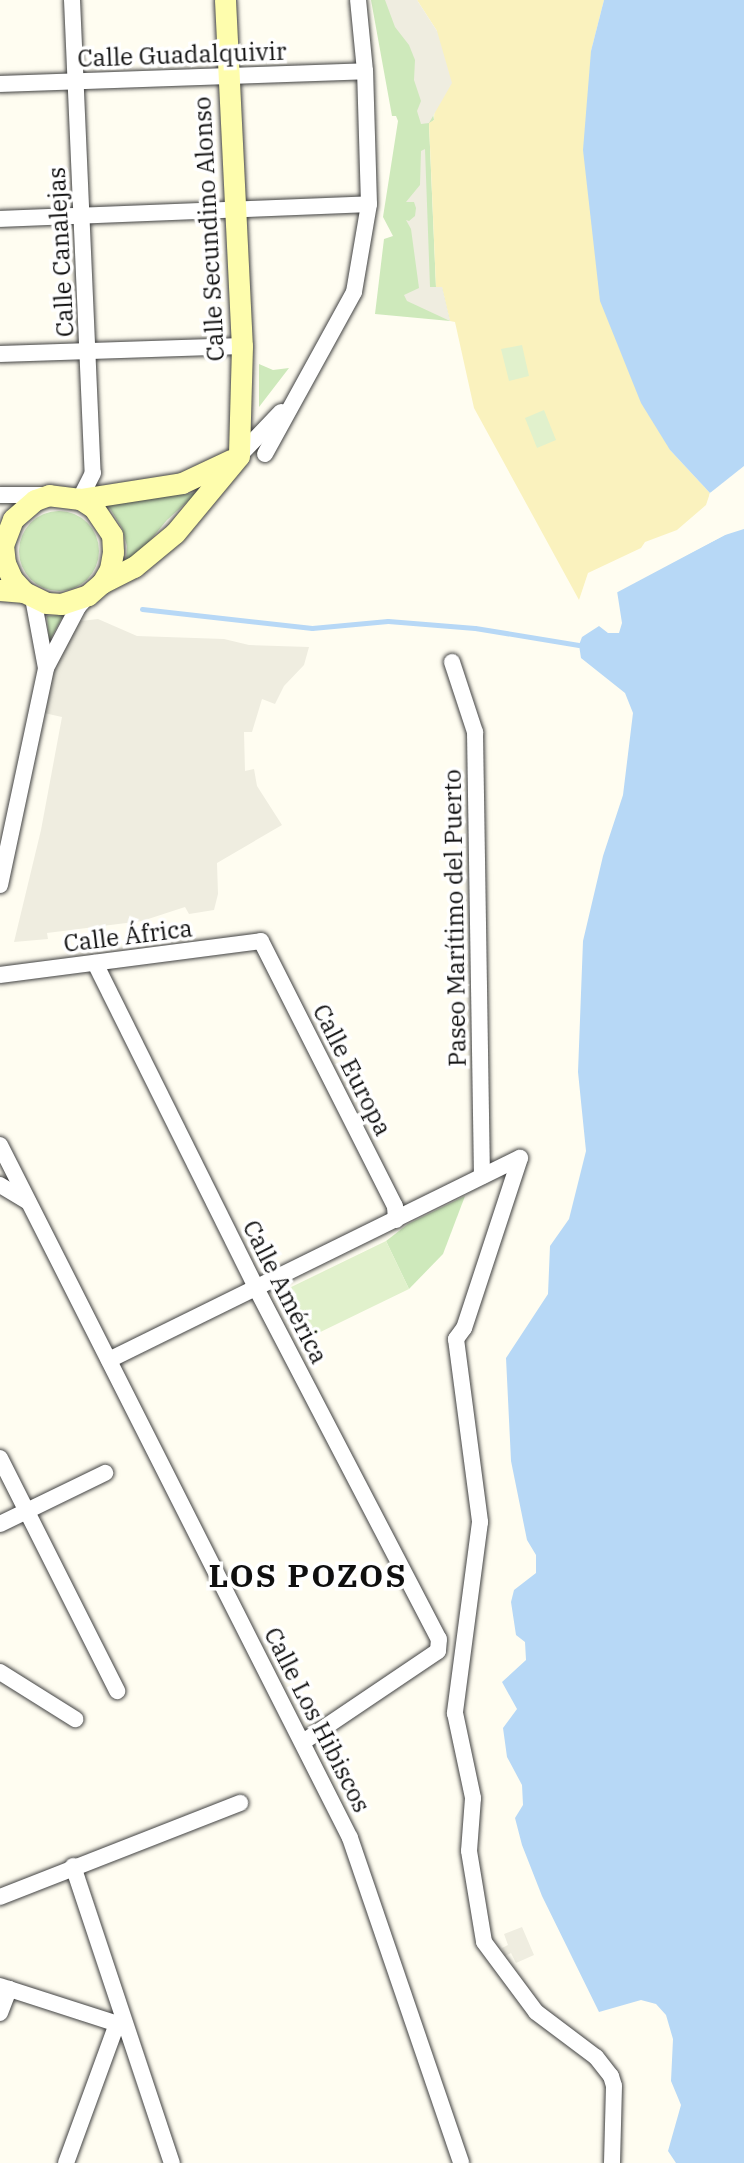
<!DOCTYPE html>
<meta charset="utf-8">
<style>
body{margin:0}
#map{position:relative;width:744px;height:2163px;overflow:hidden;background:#fffdf1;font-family:"IBM Plex Serif",serif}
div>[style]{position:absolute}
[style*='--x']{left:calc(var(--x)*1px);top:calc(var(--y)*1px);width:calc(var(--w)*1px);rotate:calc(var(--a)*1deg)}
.green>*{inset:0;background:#cee9bb}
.round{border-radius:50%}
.sand>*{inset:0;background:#faf2be}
.pitch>*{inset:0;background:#e1f1cc}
.plaza>*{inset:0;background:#efede0}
.water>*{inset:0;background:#b7d8f6}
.pier>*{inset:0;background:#fffdf1}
.stream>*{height:5px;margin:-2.5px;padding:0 2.5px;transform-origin:2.5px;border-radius:2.5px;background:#b7d8f6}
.roads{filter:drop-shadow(0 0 2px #424242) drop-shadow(0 0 2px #424242)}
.street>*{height:16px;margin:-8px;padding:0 8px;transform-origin:8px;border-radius:8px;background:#fff}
.secondary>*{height:21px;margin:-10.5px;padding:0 10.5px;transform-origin:10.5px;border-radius:10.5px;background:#fefdad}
span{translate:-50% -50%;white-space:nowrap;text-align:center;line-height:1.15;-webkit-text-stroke:7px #fff;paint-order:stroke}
.street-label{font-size:24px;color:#0f0f0f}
.district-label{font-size:32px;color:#0f0f0f;font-weight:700;letter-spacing:2px}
</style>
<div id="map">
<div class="green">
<div style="clip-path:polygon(371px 0,417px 0,434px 120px,429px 124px,436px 287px,442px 287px,450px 321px,375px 314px,384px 239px,393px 236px,383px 217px,398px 121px,396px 116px,392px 116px)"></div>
<div style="clip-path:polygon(259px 364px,273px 370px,289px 368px,259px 407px)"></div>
<div style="clip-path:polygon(197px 493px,167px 520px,143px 549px,126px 562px,127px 546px,122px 528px,106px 502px)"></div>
<div class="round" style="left:19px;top:511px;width:80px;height:80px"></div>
<div style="clip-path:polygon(62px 615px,63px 616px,49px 642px,47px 616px)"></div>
<div style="clip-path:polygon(465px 1196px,443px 1254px,409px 1289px,386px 1241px,408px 1224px)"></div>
</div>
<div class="sand">
<div style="clip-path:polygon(417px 0,604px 0,591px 51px,670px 450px,710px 493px,706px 505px,677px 530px,645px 542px,641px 548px,588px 573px,579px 600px,474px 408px,455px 322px,450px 321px,442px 287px,436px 287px,429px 123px,434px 120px,437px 31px)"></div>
</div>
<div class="pitch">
<div style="clip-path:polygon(522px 345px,529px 376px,509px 381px,501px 349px)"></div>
<div style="clip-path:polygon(544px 410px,556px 440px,537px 448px,525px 418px)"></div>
<div style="clip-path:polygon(386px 1241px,409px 1289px,308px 1338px,285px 1290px)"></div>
</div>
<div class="plaza">
<div style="clip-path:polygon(385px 0,417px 0,437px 31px,452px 83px,429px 123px,421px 124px,417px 111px,421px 101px,414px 80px,415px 60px,409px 45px,395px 27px)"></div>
<div style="clip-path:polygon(425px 149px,430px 287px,442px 287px,450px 321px,407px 301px,404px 295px,419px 288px,411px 229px,406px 220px,409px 221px,415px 216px,416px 208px,414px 202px,406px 202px,420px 185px,421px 151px)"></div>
<div style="clip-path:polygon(98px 619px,137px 636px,224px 639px,249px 645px,309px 647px,304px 665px,284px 686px,275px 704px,262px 699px,252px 732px,244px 732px,245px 771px,254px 769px,257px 786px,282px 825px,217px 863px,218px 894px,214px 910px,189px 914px,185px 907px,142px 921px,47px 933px,48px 939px,14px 942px,41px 830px,62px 717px,44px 713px,51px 676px,65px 642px,81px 621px)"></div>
<div style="clip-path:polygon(522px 1927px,534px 1955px,516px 1963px,511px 1953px,505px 1956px,502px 1948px,508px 1945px,504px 1934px)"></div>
</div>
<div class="water">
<div style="clip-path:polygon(604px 0,744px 0,744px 475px,710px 493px,670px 450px,641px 403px,600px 301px,583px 150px,591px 51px)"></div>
<div style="clip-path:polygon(744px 525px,744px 2163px,676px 2163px,668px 2151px,681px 2105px,671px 2081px,673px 2039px,666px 2015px,656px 2004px,641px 2000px,599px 2012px,542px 1896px,522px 1845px,515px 1818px,523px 1805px,522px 1785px,507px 1757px,503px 1728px,517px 1709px,502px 1682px,526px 1660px,525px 1642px,516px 1635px,511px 1602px,514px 1590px,536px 1573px,536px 1555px,527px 1540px,511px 1461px,506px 1358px,548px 1294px,550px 1246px,569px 1219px,586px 1151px,578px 1072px,583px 941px,603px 856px,623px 795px,633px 713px,625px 693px,581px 658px,579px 645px,582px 637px,599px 626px,608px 633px,619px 633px,622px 623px,617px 591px)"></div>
</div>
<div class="pier">
<div style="clip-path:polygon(744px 466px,744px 479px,709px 496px,710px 493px)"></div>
<div style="clip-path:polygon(744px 522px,744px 529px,725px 535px,614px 594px,615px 588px)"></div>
</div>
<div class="stream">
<div style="--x:142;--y:609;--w:171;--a:6.4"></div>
<div style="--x:312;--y:628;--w:76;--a:-5.3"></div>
<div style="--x:388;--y:621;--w:87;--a:4.6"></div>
<div style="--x:475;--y:628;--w:105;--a:9.3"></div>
</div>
<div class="roads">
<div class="street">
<div style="--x:72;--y:0;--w:473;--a:87.5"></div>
<div style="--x:93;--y:473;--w:29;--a:117"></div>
<div style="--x:0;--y:84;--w:365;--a:-2"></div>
<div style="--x:0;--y:219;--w:369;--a:-2.3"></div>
<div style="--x:0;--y:354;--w:242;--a:-1.9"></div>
<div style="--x:265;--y:454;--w:185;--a:-61.2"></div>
<div style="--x:354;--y:292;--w:89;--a:-80.3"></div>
<div style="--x:369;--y:204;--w:133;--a:-91.7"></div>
<div style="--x:365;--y:71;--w:71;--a:-95.6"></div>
<div style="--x:239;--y:456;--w:61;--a:-46.3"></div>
<div style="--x:0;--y:495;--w:43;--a:0"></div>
<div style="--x:33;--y:598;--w:71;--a:79.5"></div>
<div style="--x:452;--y:662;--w:74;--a:71.8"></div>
<div style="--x:475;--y:732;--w:444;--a:89.1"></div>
<div style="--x:0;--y:885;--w:222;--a:-78"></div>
<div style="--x:46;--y:668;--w:69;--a:-62.3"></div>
<div style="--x:78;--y:607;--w:15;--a:-48"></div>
<div style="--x:95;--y:963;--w:363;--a:63.6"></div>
<div style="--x:256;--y:1288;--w:396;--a:62.5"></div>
<div style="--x:439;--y:1639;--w:12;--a:95"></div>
<div style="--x:438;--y:1651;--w:163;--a:146"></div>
<div style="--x:0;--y:975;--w:263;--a:-7.4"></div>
<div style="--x:261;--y:941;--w:297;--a:63.2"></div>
<div style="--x:395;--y:1206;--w:14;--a:86"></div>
<div style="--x:0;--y:1145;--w:776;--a:63.2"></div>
<div style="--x:350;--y:1838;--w:343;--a:71.1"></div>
<div style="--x:520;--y:1158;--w:179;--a:108.2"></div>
<div style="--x:464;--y:1328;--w:14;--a:126"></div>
<div style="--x:456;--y:1339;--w:185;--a:82.5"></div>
<div style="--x:480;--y:1522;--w:193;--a:97.5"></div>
<div style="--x:455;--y:1713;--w:87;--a:78"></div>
<div style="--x:473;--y:1798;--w:53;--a:94.3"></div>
<div style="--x:469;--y:1851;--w:92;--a:80.6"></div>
<div style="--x:484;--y:1942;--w:87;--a:53.4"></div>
<div style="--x:536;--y:2012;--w:75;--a:36.9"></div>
<div style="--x:596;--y:2057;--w:24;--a:52"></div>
<div style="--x:611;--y:2076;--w:10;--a:73"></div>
<div style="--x:614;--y:2086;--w:77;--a:91.5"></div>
<div style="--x:0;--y:1185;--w:33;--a:31"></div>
<div style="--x:109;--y:1360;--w:458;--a:-26.2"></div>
<div style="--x:0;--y:1458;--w:261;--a:63.3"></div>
<div style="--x:0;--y:1524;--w:117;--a:-25.9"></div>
<div style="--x:0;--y:1672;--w:89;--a:32.1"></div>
<div style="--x:73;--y:1866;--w:313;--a:71.6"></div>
<div style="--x:0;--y:1897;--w:258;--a:-21.4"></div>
<div style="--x:0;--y:1986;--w:130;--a:17.9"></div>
<div style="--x:0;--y:2013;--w:26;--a:-69"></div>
<div style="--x:66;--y:2163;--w:148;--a:-69.9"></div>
</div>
<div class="secondary">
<div style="--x:225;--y:0;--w:346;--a:87.2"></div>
<div style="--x:242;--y:346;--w:110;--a:91.6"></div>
<div style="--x:80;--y:499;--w:103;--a:-8.9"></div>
<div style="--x:182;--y:483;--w:54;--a:-25.1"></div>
<div style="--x:102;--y:583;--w:36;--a:-27"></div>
<div style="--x:134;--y:567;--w:53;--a:-39.7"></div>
<div style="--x:175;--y:533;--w:100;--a:-50.3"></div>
<div style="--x:0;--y:590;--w:24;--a:5"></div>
<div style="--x:24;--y:592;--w:25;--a:26"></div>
<div style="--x:47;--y:603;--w:14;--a:4"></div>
<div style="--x:61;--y:604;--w:28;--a:-18"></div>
<div style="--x:88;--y:595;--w:18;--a:-41"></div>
<div style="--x:102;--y:583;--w:16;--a:-60"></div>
<div style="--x:110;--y:569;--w:17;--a:-80"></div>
<div style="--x:113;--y:552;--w:17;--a:-93"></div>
<div style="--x:112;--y:535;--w:32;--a:-124"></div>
<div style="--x:94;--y:508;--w:17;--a:-147"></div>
<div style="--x:80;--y:499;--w:31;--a:-173"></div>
<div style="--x:49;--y:495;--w:15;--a:160"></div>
<div style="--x:35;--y:500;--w:29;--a:139"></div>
<div style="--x:13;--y:519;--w:28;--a:111"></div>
<div style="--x:3;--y:545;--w:18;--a:84"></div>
<div style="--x:5;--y:563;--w:17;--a:66"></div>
<div style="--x:12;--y:579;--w:18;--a:47"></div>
</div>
</div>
<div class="street-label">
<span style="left:182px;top:55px;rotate:-2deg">Calle Guadalquivir</span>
<span style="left:209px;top:229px;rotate:-93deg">Calle Secundino Alonso</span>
<span style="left:61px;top:252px;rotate:-93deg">Calle Canalejas</span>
<span style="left:455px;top:918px;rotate:-91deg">Paseo Marítimo del Puerto</span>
<span style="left:128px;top:936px;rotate:-7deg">Calle África</span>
<span style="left:352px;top:1070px;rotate:63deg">Calle Europa</span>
<span style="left:285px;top:1292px;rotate:63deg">Calle América</span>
<span style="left:317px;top:1720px;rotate:63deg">Calle Los Hibiscos</span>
</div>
<div class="district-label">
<span style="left:308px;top:1575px">LOS POZOS</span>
</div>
</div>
